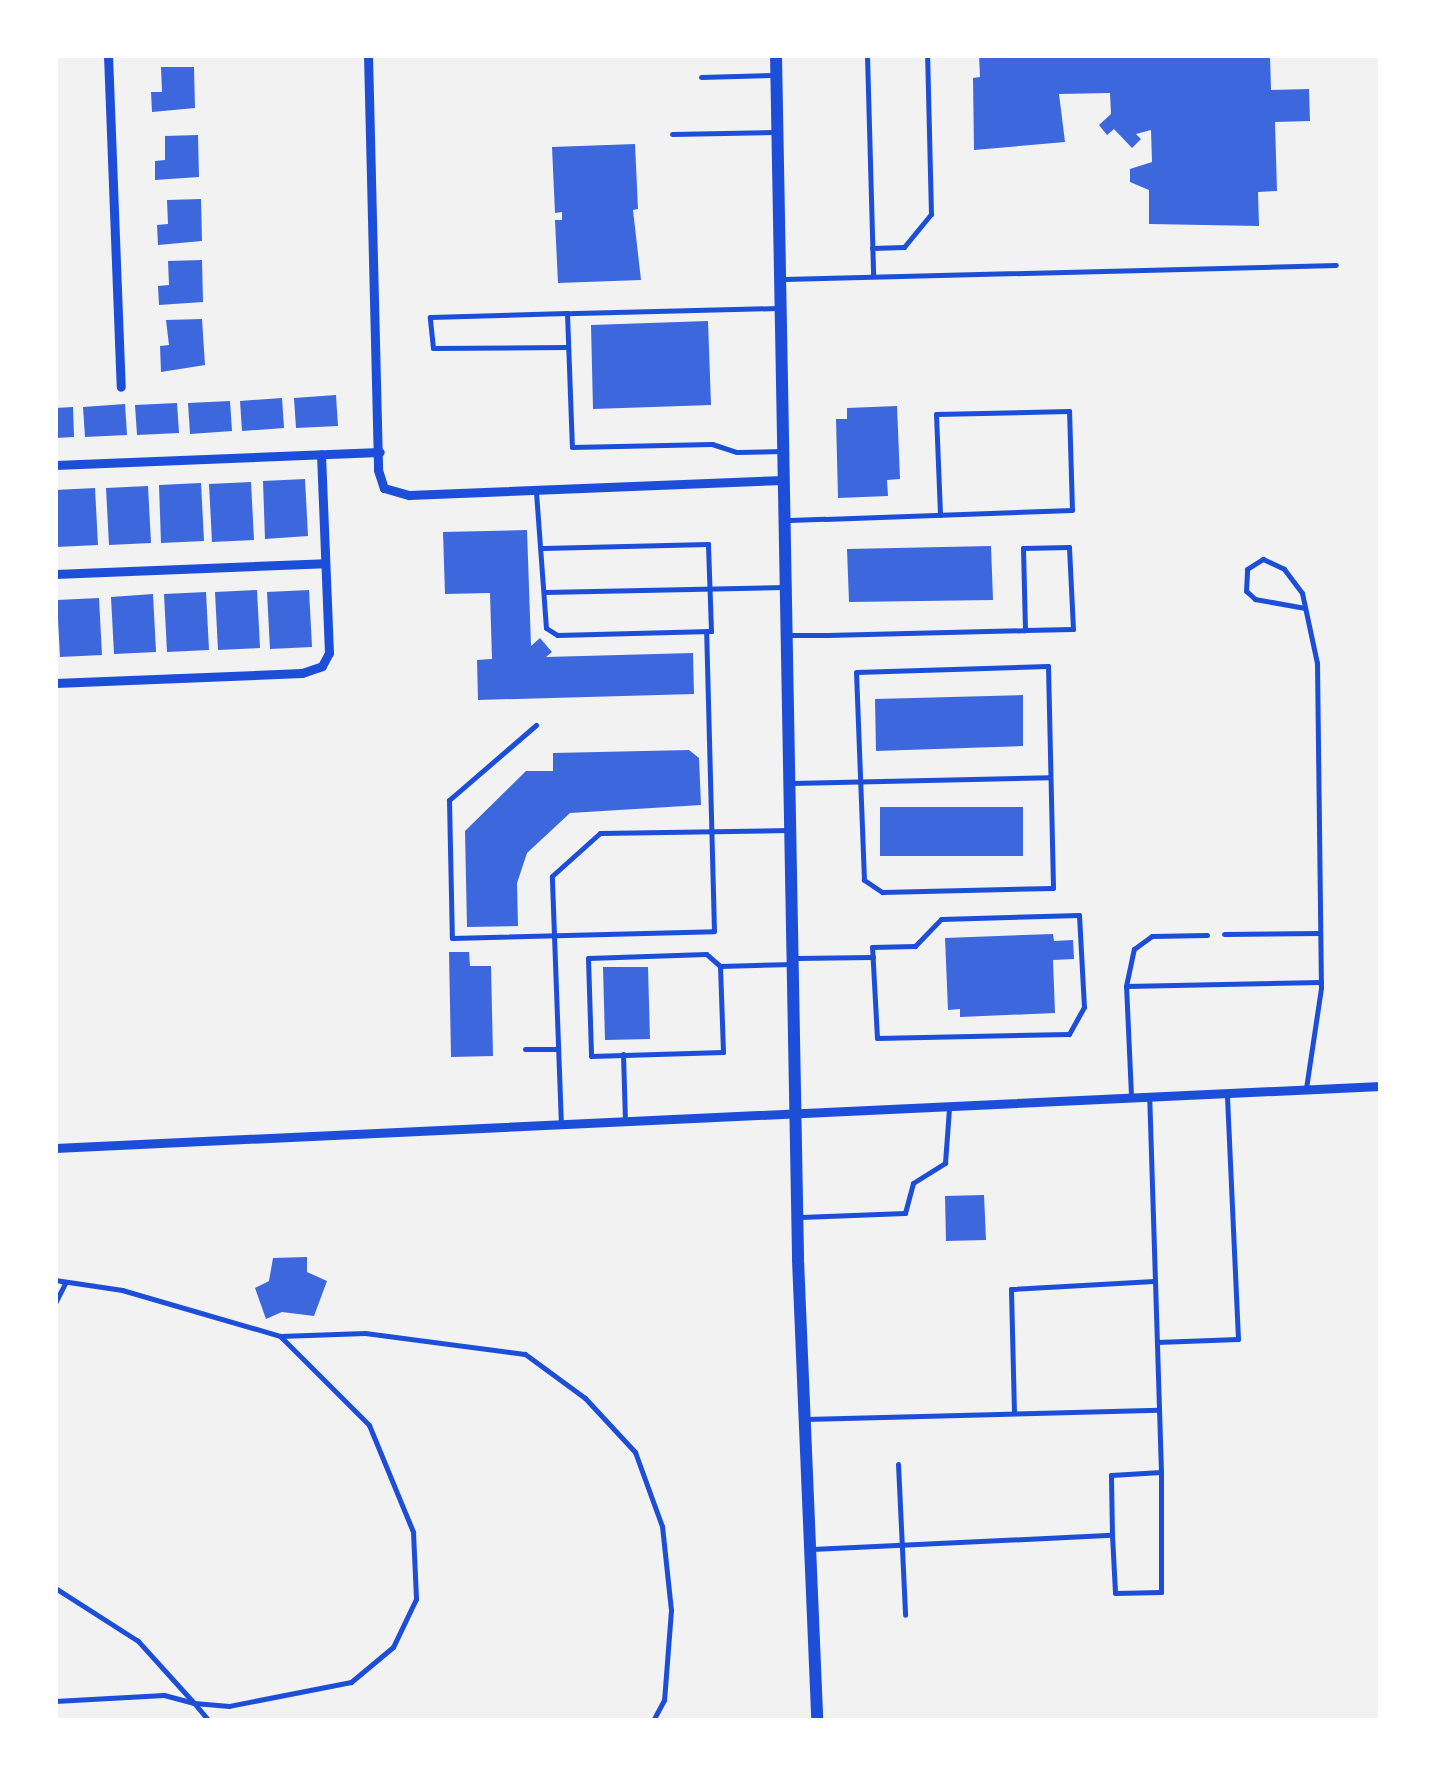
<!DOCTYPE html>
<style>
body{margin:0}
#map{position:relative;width:1436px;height:1776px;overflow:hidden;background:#f2f2f2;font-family:"Alegreya Sans",sans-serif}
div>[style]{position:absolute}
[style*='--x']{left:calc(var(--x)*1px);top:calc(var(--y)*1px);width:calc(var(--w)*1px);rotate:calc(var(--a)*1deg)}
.building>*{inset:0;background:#3d67dc}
.service>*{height:5px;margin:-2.5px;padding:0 2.5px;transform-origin:2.5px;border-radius:2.5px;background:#1d4ed8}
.minor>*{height:9px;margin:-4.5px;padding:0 4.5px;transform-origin:4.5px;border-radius:4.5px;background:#1d4ed8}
.secondary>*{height:12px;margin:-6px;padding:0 6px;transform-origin:6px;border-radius:6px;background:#1d4ed8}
span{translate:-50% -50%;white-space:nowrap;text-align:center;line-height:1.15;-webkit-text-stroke:8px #fff;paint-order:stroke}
.frame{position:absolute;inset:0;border:58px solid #fff;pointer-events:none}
</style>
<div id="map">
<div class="building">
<div style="clip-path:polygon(979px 55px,1270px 55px,1271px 90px,1309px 89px,1310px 121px,1275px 122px,1277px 191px,1258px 192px,1259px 226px,1149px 224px,1149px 190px,1130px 182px,1130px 169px,1152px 162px,1151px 130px,1136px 134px,1141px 139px,1132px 148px,1114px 129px,1107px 135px,1099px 125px,1111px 114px,1110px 93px,1059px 94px,1065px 142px,974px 150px,973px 78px,980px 77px)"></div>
<div style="clip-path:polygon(161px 67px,194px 67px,195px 108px,152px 112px,151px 92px,162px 92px)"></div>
<div style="clip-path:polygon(198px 135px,199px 177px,155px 180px,155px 161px,165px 160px,165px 136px)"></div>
<div style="clip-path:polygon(635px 144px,638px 209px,633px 210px,641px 280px,558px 283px,555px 220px,562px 220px,562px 212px,555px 213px,552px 147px)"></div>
<div style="clip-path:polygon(201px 199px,202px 241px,158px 245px,157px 225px,168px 224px,167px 200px)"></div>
<div style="clip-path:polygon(202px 260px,203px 302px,159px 305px,158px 286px,169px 285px,168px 261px)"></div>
<div style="clip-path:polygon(202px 319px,205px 365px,161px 372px,160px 346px,169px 345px,166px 320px)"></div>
<div style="clip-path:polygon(708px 321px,711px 405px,593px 409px,591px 325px)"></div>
<div style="clip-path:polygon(336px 395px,338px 426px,296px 428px,294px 398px)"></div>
<div style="clip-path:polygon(282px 398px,284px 428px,242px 431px,240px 401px)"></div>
<div style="clip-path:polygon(230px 401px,232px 431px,190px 434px,188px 403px)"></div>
<div style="clip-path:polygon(177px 403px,179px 433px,137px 435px,135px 405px)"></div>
<div style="clip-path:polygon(125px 404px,127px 435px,85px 437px,83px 407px)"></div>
<div style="clip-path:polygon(897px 406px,900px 479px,887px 480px,888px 496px,838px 498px,836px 419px,847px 419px,847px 408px)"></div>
<div style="clip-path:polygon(73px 407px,74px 437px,55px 438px,55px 408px)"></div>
<div style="clip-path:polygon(305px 479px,308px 536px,265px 539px,263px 481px)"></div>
<div style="clip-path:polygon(251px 482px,254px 540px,212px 542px,209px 484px)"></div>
<div style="clip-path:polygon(201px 483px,204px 541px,161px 543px,159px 485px)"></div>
<div style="clip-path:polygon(148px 486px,151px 543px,109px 545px,106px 488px)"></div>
<div style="clip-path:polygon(95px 488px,98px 545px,56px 547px,55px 490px)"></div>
<div style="clip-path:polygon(527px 530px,531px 646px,540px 638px,552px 652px,546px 657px,693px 653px,694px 694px,478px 700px,477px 660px,492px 659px,490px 593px,445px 594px,443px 532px)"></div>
<div style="clip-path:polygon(991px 546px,993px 600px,849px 602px,847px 549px)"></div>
<div style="clip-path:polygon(257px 590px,260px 648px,218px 650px,215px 592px)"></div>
<div style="clip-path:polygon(309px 590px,312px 647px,270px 649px,267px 592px)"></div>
<div style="clip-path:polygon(206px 592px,209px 650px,167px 652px,164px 594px)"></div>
<div style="clip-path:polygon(153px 594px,156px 652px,114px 654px,111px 597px)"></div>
<div style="clip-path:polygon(99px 598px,102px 655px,60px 657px,57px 600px)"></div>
<div style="clip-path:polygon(1023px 695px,1023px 746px,876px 751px,875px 699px)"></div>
<div style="clip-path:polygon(689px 750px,699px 758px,701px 805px,570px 813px,527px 853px,517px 883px,518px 926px,467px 927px,465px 831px,526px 771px,553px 771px,553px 753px)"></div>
<div style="clip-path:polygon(880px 807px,1023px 807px,1023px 856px,880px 856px)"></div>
<div style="clip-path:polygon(1053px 934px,1054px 941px,1073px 940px,1074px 959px,1053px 960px,1055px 1013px,960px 1017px,960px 1009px,948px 1010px,945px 938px)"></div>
<div style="clip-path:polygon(449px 952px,469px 952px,470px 966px,491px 966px,493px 1056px,451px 1057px)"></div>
<div style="clip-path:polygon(603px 967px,648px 967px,650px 1039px,605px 1040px)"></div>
<div style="clip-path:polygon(984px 1195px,986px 1240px,946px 1241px,945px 1196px)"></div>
<div style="clip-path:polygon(307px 1257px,307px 1272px,327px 1281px,314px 1316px,282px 1312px,266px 1319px,255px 1288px,269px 1281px,273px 1258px)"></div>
</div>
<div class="service">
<div style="--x:867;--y:55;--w:221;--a:88.4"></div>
<div style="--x:701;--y:77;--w:72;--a:-1.6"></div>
<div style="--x:672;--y:134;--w:102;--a:-1.1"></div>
<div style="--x:872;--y:248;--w:32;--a:-2"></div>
<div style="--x:904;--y:247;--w:43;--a:-50.7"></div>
<div style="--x:931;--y:214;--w:159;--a:-91.4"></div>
<div style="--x:784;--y:279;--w:552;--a:-1.45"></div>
<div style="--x:778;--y:308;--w:211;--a:178.6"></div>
<div style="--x:567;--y:313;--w:134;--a:87.9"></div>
<div style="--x:572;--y:447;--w:140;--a:-1.2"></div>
<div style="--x:712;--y:444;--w:26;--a:18"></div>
<div style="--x:737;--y:452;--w:46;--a:-1.2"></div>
<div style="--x:567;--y:347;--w:134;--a:179.6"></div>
<div style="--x:433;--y:348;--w:31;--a:-96"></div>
<div style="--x:430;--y:317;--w:137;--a:-1.7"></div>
<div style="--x:536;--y:492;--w:136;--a:85.8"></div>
<div style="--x:546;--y:628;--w:13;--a:32"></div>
<div style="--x:557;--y:635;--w:154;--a:-1.5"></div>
<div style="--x:711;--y:631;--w:87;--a:-92"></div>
<div style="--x:708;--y:544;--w:165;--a:178.6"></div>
<div style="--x:789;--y:520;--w:36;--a:-2"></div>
<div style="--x:825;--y:519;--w:247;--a:-2.1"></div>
<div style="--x:1072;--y:510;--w:99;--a:-91.7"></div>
<div style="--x:1069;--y:411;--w:133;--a:178.7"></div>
<div style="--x:936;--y:414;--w:101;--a:87.7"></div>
<div style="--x:545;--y:592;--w:239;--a:-1.2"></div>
<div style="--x:1305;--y:608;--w:51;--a:-169.8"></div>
<div style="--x:1255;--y:599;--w:12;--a:-138"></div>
<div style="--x:1246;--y:591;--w:22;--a:-87"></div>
<div style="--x:1247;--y:569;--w:19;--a:-32"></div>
<div style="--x:1263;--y:559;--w:23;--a:25"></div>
<div style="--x:1284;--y:569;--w:30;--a:53"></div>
<div style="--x:1302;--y:593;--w:72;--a:77.9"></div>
<div style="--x:1317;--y:663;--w:325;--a:89.3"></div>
<div style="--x:1321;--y:988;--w:101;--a:98.5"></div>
<div style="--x:791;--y:635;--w:36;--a:0"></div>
<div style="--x:827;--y:635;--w:198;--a:-1.4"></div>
<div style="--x:1025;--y:630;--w:48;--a:-1.2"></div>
<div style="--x:1073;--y:629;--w:82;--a:-92.8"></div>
<div style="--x:1069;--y:547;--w:46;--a:178.8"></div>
<div style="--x:1023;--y:548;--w:82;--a:88.6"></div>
<div style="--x:1048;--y:666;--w:222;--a:88.7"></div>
<div style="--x:1053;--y:888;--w:171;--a:178.7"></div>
<div style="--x:882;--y:892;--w:22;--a:-146"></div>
<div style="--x:864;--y:880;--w:208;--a:-92.2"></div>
<div style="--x:856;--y:672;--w:192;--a:-1.8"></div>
<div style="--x:536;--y:725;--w:115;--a:139.2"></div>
<div style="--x:449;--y:800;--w:138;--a:88.8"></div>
<div style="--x:452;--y:938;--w:262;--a:-1.5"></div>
<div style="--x:714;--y:931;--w:300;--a:-91.5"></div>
<div style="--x:792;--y:783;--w:257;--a:-1.3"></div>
<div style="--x:1079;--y:915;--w:92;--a:86.9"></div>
<div style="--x:1084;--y:1007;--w:31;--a:119"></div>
<div style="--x:1069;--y:1034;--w:192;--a:178.8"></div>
<div style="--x:877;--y:1038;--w:91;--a:-93.1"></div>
<div style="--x:872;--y:947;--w:43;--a:-1.3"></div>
<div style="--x:915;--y:946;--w:37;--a:-46"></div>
<div style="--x:941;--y:919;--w:138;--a:-1.7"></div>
<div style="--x:1224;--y:934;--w:96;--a:-0.6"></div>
<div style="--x:796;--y:958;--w:77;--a:-0.7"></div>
<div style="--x:720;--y:966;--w:18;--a:-139"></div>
<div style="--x:706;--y:954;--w:118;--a:178.1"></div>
<div style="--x:588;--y:958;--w:98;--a:88.2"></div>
<div style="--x:591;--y:1056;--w:132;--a:-1.7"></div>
<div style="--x:723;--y:1052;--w:86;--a:-92"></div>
<div style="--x:720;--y:966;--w:73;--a:-1.6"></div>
<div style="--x:1126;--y:986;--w:195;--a:-1.2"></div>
<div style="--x:525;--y:1049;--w:32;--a:0"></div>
<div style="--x:623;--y:1054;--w:67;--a:88.3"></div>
<div style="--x:1131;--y:1095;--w:109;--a:-92.6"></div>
<div style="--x:1126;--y:986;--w:38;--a:-78"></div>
<div style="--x:1134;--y:949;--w:22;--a:-36"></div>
<div style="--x:1152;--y:936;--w:55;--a:-1"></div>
<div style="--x:561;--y:1126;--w:250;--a:-92.1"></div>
<div style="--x:552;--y:876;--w:64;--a:-41.9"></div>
<div style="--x:600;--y:833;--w:190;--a:-0.9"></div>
<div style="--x:801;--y:1217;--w:104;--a:-2.2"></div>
<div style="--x:905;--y:1213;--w:31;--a:-75"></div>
<div style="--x:913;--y:1183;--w:38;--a:-32"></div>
<div style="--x:945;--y:1163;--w:55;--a:-85.8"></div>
<div style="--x:55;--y:1280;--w:68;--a:8.5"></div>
<div style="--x:122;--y:1290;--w:165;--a:16.2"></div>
<div style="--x:280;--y:1336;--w:126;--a:45"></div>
<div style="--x:369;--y:1425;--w:116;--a:67.6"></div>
<div style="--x:413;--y:1532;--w:67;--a:87.4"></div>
<div style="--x:416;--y:1599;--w:53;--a:115.6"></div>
<div style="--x:393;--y:1647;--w:55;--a:140.2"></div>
<div style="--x:351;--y:1682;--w:124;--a:168.9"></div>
<div style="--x:229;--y:1706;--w:35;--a:-175"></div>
<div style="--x:194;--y:1703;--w:84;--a:-132.1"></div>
<div style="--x:138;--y:1641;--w:98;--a:-147.4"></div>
<div style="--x:55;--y:1303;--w:22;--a:-63"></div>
<div style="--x:280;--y:1336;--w:85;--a:-2"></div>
<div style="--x:365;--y:1333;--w:161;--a:7.5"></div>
<div style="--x:525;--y:1354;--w:74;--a:36.3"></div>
<div style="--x:585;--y:1398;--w:74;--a:47.2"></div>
<div style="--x:635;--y:1452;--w:79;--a:70"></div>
<div style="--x:662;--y:1526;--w:84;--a:83.9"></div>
<div style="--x:671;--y:1610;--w:90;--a:94.4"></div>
<div style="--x:664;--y:1700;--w:24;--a:118"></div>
<div style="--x:1157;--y:1342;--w:81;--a:-2.1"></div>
<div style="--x:1238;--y:1339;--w:245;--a:-92.6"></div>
<div style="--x:1014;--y:1413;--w:124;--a:-91.4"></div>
<div style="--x:1011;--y:1289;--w:143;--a:-3.2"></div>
<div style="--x:806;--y:1419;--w:353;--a:-1.5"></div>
<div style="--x:898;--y:1464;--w:151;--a:87.3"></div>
<div style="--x:1112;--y:1535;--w:58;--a:87"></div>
<div style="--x:1115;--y:1593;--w:46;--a:-1.2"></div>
<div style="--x:1161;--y:1592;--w:118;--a:-90"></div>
<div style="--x:812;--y:1549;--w:300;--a:-2.7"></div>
<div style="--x:1112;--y:1535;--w:60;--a:-91"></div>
<div style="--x:1111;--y:1475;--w:50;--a:-3.4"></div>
<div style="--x:1161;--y:1472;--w:376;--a:-91.8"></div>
<div style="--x:55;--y:1701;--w:109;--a:-3.2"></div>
<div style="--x:164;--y:1695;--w:31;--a:15"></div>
<div style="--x:194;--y:1703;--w:23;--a:50"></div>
</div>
<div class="minor">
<div style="--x:108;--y:55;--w:332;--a:87.8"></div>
<div style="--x:368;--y:55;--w:415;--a:88.6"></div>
<div style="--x:378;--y:470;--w:19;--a:72"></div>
<div style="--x:384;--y:488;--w:26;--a:16"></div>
<div style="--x:409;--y:495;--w:375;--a:-2.3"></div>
<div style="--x:55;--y:465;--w:325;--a:-2.3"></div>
<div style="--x:55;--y:574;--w:270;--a:-2.3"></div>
<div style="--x:55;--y:683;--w:247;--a:-2.3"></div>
<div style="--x:302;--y:673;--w:21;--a:-19"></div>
<div style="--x:322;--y:666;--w:15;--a:-62"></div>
<div style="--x:329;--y:653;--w:199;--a:-92.3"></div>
<div style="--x:55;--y:1148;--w:1327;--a:-2.68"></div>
</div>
<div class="secondary">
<div style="--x:776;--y:55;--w:1205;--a:88.95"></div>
<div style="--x:798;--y:1260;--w:461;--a:87.6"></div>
</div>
<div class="frame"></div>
</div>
